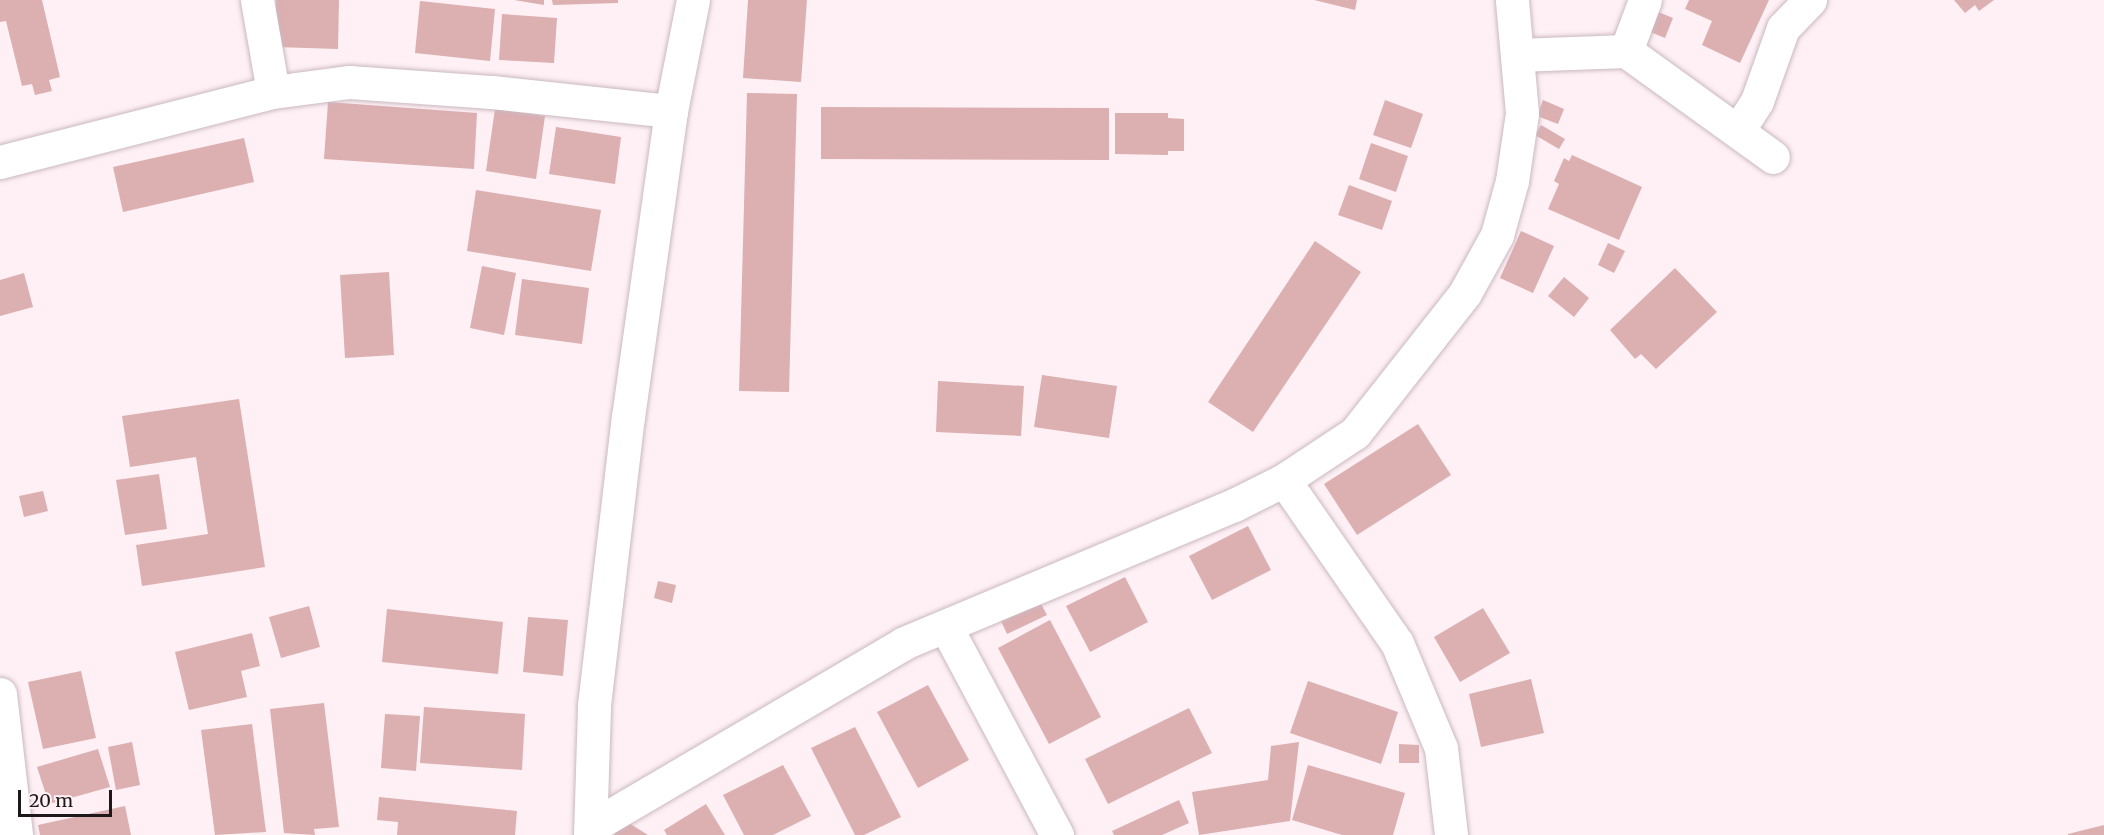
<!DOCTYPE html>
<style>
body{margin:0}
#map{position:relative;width:2104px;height:835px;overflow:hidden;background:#fef0f5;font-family:Merriweather,serif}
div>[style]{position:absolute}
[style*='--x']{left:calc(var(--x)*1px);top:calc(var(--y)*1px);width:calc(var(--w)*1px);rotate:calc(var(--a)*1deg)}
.building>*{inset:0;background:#dcafb1}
.roads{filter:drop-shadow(0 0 2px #cab9c0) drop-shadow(0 0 2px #cab9c0)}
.minor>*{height:33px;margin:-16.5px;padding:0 16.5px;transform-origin:16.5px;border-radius:16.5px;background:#fff}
span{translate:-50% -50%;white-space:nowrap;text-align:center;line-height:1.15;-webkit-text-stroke:4.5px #fef0f5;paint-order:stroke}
.scale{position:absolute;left:18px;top:790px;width:94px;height:27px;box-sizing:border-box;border:3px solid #1e181b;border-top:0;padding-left:8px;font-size:18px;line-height:21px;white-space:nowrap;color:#1e181b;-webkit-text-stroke:4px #fef0f5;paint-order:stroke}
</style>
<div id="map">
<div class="building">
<div style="clip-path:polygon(0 0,42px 0,60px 77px,49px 80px,52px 91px,35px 95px,32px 84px,22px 86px,6px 21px,0 22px)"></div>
<div style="clip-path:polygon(276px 0,339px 0,338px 49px,275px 47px)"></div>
<div style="clip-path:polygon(514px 0,544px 0,544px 5px)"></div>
<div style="clip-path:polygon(552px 0,618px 0,618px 3px,553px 5px)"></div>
<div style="clip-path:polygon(748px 0,807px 0,801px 82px,743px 78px)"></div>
<div style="clip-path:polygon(1314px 0,1357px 0,1355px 10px)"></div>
<div style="clip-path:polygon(1689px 0,1769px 0,1740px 63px,1702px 45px,1712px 21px,1685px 9px)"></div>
<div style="clip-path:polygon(1954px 0,1994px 0,1979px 11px,1975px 5px,1965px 13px)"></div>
<div style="clip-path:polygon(420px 1px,495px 9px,490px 61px,415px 53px)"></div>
<div style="clip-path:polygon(1656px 11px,1673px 18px,1665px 38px,1648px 31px)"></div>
<div style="clip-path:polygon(502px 14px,557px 18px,554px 63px,499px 60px)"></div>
<div style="clip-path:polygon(747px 93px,797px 94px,789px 392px,739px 391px)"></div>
<div style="clip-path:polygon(1385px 100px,1423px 114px,1411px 148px,1373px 135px)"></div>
<div style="clip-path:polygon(1543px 100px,1564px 109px,1558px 124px,1537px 116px)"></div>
<div style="clip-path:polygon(328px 102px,477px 113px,474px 169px,324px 159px)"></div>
<div style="clip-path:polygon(821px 107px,1109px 108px,1109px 160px,821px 159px)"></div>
<div style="clip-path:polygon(495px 109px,545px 116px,536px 179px,486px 171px)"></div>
<div style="clip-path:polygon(1115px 113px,1168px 113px,1168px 118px,1184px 119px,1184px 151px,1168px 151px,1168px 155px,1115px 154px)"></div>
<div style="clip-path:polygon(1541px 125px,1565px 139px,1559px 149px,1535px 135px)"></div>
<div style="clip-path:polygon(556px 127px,621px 137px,615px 184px,549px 174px)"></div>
<div style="clip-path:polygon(244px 138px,254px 182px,123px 212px,113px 167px)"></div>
<div style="clip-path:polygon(1371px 143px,1408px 156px,1396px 192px,1359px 179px)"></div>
<div style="clip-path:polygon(1572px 155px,1642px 187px,1619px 240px,1548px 209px,1559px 184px,1554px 181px,1564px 158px,1569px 161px)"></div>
<div style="clip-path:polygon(1349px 185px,1392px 201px,1382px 230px,1338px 215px)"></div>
<div style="clip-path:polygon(476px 190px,601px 210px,591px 271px,467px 251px)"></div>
<div style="clip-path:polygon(1521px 231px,1554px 246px,1533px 293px,1500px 278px)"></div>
<div style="clip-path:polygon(1315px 241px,1361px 272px,1253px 432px,1208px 402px)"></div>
<div style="clip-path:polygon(1608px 243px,1625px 251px,1614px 273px,1598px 265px)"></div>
<div style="clip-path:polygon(482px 266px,516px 273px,504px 335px,470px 328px)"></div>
<div style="clip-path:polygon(1675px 268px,1717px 312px,1656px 369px,1641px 354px,1635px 359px,1610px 330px)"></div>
<div style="clip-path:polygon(389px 272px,394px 355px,345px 358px,340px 275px)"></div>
<div style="clip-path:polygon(24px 273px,33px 307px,0 316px,0 280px)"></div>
<div style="clip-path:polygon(1564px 277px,1589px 298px,1574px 317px,1548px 296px)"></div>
<div style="clip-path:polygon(522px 279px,589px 288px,582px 344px,515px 335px)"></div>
<div style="clip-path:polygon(1042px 375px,1117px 386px,1109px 438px,1034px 427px)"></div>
<div style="clip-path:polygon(938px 381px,1024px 386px,1021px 436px,936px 432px)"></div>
<div style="clip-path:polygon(239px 399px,265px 567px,142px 586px,136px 545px,208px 534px,196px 457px,130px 467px,122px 416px)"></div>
<div style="clip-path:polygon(1418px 424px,1451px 475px,1357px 535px,1324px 484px)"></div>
<div style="clip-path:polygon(159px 474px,167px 529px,125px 535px,116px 480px)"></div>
<div style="clip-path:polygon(43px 491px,48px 511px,24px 517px,19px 496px)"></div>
<div style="clip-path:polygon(1248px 526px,1271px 570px,1212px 600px,1189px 556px)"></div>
<div style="clip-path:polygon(1125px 577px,1148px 622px,1090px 652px,1066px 606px)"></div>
<div style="clip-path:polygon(658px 581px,676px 585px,672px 603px,654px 598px)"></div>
<div style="clip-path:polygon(1039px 600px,1047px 615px,1007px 634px,1000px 619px)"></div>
<div style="clip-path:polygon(309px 606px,320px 647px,281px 658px,269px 617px)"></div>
<div style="clip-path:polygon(1483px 608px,1510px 653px,1460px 682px,1434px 637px)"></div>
<div style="clip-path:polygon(387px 609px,503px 622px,498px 674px,382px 662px)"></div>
<div style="clip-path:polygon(528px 617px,568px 620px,563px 676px,523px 672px)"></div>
<div style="clip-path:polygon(1050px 620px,1101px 717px,1049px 744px,998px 648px)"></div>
<div style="clip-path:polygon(252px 633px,260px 666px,241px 671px,247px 697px,189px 710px,175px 652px)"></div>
<div style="clip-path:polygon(81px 671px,96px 738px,43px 749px,28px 682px)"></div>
<div style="clip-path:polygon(1531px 679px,1544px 733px,1481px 747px,1469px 694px)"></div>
<div style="clip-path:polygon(1308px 681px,1398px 712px,1381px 764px,1290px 733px)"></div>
<div style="clip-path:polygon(928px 685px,969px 760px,918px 788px,877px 712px)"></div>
<div style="clip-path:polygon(324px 703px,339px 827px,314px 829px,315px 835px,284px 833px,270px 709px)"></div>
<div style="clip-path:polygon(424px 707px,525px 714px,522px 770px,420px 763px)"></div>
<div style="clip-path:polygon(1189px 708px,1212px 753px,1108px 804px,1085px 759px)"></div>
<div style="clip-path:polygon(385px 714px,420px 716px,416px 771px,381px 768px)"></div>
<div style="clip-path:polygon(252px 724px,266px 832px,215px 835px,201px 730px)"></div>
<div style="clip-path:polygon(855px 727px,901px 817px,864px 835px,855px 835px,811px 748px)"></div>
<div style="clip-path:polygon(132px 742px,140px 785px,116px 790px,108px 747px)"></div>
<div style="clip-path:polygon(1299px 742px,1290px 821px,1199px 835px,1192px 792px,1268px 780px,1271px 746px)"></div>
<div style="clip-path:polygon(1399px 744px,1419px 745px,1419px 763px,1399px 763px)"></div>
<div style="clip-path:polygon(98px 749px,110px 787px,49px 804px,37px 767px)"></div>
<div style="clip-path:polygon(783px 765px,811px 816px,773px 835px,744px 835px,723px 795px)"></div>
<div style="clip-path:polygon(1308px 765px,1405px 793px,1393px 835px,1342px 835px,1292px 820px)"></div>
<div style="clip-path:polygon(379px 797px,517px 811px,515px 835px,397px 835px,398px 822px,377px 820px)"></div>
<div style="clip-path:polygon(1179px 800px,1189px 823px,1162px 835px,1114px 835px,1112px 831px)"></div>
<div style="clip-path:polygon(706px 804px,725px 835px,667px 835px,664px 830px)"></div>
<div style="clip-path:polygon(125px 806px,131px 835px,40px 835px,38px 825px)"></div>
<div style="clip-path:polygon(624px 820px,648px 835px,614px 835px)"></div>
<div style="clip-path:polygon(2104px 825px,2104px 835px,2068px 835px,2068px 834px)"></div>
</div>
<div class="roads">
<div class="minor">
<div style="--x:257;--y:0;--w:93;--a:80.1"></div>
<div style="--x:1626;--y:51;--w:54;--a:-69.6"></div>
<div style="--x:1517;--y:55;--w:109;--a:-2.1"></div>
<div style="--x:1626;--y:51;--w:181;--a:35.8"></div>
<div style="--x:1739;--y:129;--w:33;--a:-57"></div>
<div style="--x:1757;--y:101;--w:77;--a:-70.4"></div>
<div style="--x:1783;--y:28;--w:39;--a:-46"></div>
<div style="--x:0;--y:162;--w:282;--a:-14.4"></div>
<div style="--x:273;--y:92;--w:77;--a:-7.5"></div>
<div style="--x:349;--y:82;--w:143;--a:4"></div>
<div style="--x:492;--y:92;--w:180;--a:6.1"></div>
<div style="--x:1284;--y:480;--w:198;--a:55.3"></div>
<div style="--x:1397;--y:643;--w:114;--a:67.3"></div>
<div style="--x:1441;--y:748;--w:88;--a:83.4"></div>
<div style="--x:946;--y:627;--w:236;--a:61.9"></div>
<div style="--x:0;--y:694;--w:142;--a:83.5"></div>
<div style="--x:591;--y:827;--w:363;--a:-30.4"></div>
<div style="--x:904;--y:643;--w:358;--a:-22.7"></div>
<div style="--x:1234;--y:505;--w:56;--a:-26.6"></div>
<div style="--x:1284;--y:480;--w:85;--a:-33.5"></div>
<div style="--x:1355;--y:433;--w:178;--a:-51.8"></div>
<div style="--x:1465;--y:293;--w:66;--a:-61.1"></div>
<div style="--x:1497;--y:235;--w:56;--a:-74.5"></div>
<div style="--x:1512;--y:181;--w:69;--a:-81.6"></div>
<div style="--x:1522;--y:113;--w:113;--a:-95.1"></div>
<div style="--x:590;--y:835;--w:130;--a:-88.2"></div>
<div style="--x:594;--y:705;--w:290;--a:-83.3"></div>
<div style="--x:628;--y:417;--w:309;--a:-82"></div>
<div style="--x:671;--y:111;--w:113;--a:-78.8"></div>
</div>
</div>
<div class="scale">20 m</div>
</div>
